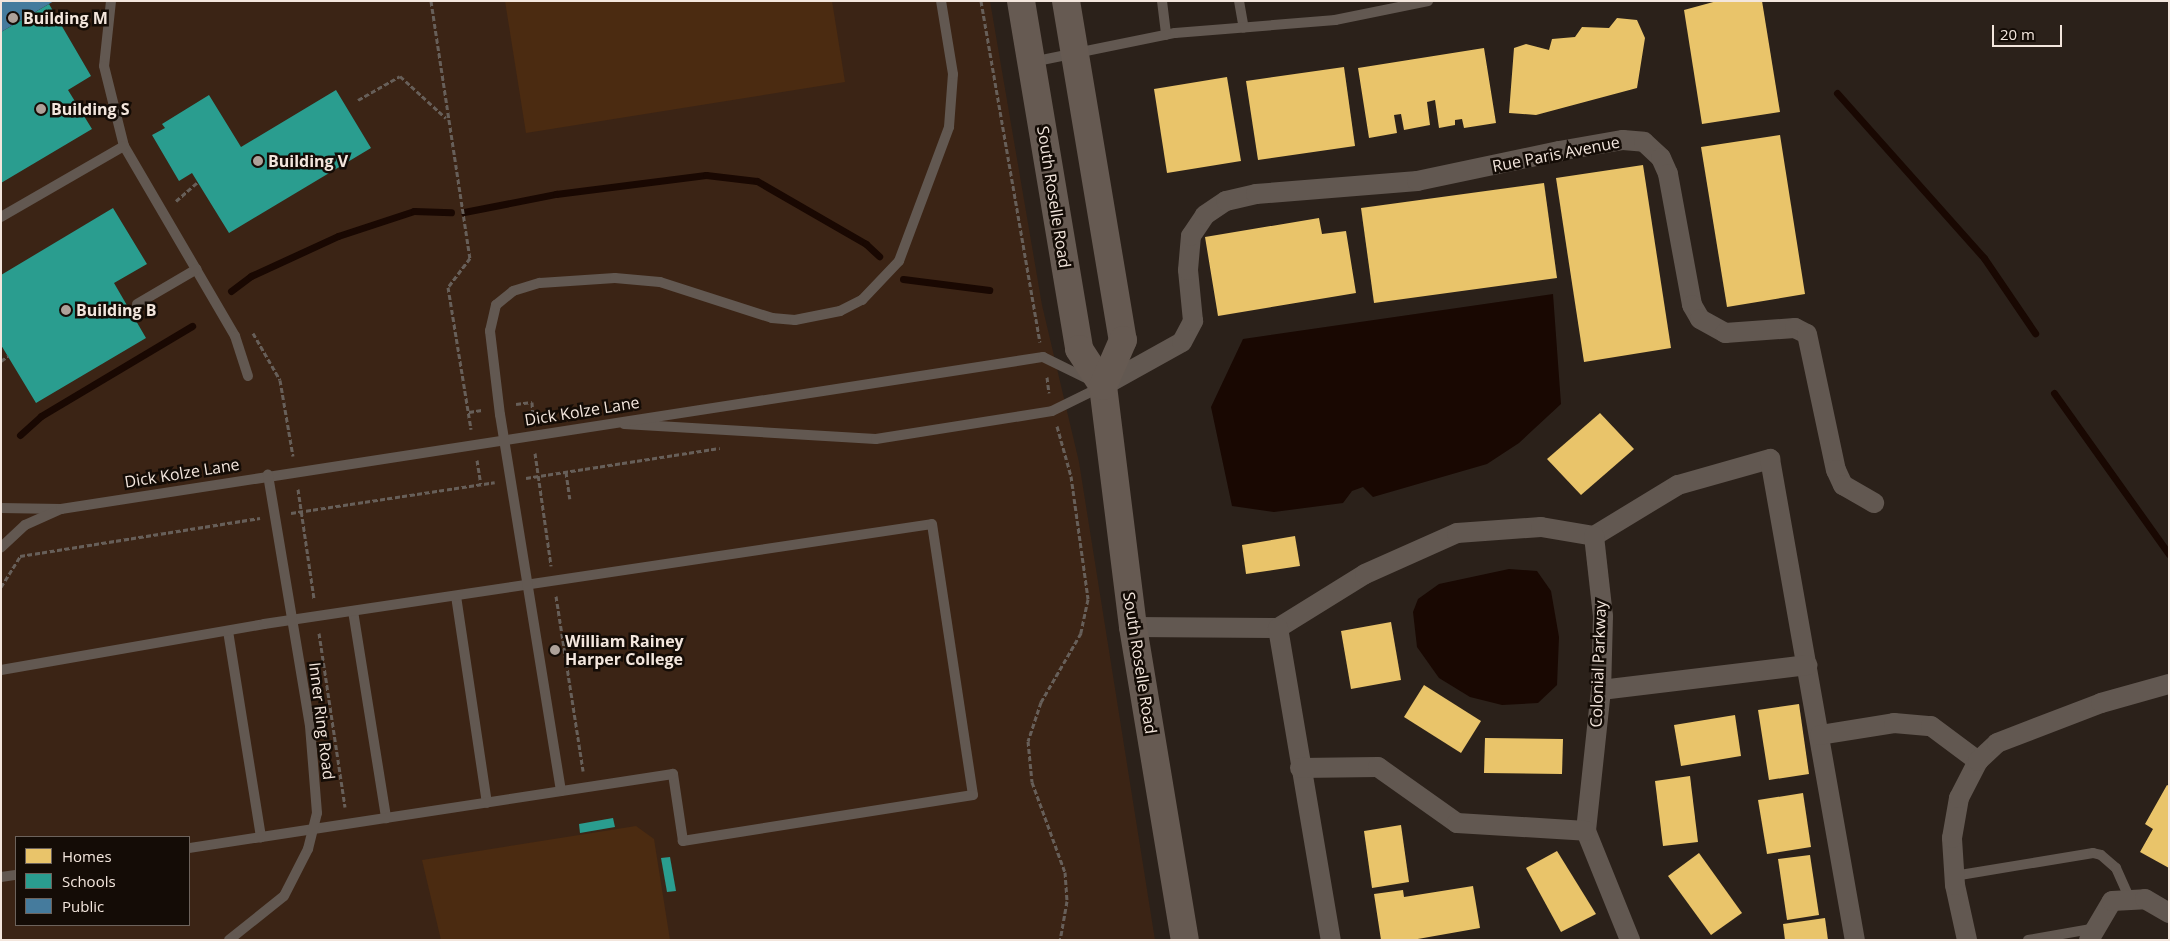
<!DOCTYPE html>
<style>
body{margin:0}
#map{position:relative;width:2170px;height:941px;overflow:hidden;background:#2b211a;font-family:"Open Sans",sans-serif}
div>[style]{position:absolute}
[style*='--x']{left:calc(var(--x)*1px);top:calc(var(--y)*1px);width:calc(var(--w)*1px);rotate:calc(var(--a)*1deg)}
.built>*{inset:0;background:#3b2415}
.green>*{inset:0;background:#4b2b11}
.water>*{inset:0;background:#190802}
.homes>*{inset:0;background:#e9c46a}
.schools>*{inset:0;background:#2a9d8f}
.public>*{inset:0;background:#457b9d}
.stream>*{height:7px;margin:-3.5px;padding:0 3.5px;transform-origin:3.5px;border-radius:3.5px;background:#190802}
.path>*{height:3px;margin-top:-1.5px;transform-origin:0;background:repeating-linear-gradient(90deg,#675f59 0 5px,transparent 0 7.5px)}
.service>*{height:10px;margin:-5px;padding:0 5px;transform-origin:5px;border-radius:5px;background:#625851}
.minor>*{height:20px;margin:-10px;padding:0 10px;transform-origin:10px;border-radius:10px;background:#625851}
.secondary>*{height:28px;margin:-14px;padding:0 14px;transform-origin:14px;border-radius:14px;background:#665a52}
.dots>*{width:14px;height:14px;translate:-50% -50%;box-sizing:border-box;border:2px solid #140c06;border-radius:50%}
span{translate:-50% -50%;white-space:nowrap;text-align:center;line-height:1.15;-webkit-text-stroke:5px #140c06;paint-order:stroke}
.poi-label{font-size:16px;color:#f3e6dd;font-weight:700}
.left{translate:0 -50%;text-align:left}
.street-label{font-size:16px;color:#f3e6dd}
.frame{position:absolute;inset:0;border:2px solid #f3e6dd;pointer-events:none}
.legend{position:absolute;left:15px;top:836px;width:175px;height:90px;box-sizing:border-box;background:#140c06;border:1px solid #6d635c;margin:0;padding:6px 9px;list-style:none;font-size:15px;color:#f3e6dd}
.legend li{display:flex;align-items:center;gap:10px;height:25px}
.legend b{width:25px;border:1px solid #6d635c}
.scale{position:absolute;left:1992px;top:25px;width:70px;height:22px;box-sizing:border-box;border:2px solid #f3e6dd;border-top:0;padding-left:6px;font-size:15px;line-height:18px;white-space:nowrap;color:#f3e6dd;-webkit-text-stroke:4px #140c06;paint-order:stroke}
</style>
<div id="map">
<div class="built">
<div style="clip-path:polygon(evenodd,1px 1px,990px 1px,1042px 305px,1079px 462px,1155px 940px,1px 940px,1px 1px,16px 837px,189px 837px,189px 925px,16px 925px,16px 837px)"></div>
</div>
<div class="green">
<div style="clip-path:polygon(505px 1px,832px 1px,845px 82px,526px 133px)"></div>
<div style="clip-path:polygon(636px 826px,654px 839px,670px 940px,441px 940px,422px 860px)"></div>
</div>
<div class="water">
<div style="clip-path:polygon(1553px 294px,1561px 404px,1519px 443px,1487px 464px,1373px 497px,1363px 487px,1352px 491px,1343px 503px,1274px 512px,1232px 506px,1211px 407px,1243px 339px)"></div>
<div style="clip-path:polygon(1509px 569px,1537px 571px,1551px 591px,1559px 637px,1557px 685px,1538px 703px,1502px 705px,1470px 697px,1439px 678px,1417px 647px,1413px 612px,1418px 599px,1439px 584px)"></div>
</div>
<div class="homes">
<div style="clip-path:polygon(1717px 1px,1762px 1px,1780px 112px,1702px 124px,1684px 10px)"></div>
<div style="clip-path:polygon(1617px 18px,1637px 20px,1645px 38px,1637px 88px,1536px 115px,1509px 113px,1514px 48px,1526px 44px,1549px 50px,1552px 39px,1575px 37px,1582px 27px,1609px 28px)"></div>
<div style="clip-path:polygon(1484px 48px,1496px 123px,1464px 128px,1462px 119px,1455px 120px,1455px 125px,1439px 128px,1435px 100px,1427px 102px,1430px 125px,1404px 130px,1401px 114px,1394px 115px,1397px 133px,1369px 138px,1358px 68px)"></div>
<div style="clip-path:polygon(1344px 67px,1355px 146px,1258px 160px,1246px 81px)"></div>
<div style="clip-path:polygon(1227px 77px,1241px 161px,1167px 173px,1154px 89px)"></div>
<div style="clip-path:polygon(1780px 135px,1805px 294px,1727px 307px,1701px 147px)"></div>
<div style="clip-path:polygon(1643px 165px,1671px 348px,1584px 362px,1556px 178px)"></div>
<div style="clip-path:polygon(1544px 183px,1557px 278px,1374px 303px,1361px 208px)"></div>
<div style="clip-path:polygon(1319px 218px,1322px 234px,1346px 231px,1356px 293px,1218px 316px,1205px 237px)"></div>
<div style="clip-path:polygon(1600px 413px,1634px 449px,1581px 495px,1547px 459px)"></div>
<div style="clip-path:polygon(1295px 536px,1300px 566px,1246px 574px,1242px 545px)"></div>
<div style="clip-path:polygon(1391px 622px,1401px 680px,1351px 689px,1341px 631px)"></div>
<div style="clip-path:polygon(1424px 685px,1481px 721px,1461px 753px,1404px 717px)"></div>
<div style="clip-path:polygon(1799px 704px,1809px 774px,1769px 780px,1758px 710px)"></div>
<div style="clip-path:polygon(1735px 715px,1741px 756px,1681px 766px,1674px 725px)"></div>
<div style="clip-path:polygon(1485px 738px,1563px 739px,1562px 774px,1484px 773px)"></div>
<div style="clip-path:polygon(1690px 776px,1698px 842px,1663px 846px,1655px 781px)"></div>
<div style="clip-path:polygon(2167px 785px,2169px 786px,2169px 868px,2140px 852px,2153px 829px,2145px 824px)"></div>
<div style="clip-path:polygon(1803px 793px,1811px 847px,1767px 854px,1758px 800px)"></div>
<div style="clip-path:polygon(1401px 825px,1409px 882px,1372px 888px,1364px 831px)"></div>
<div style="clip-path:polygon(1557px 851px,1596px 914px,1561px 932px,1526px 868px)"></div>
<div style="clip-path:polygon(1699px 853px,1742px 913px,1711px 935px,1668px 876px)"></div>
<div style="clip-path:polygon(1810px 855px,1819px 915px,1787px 920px,1778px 859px)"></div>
<div style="clip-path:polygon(1473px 886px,1480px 928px,1412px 940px,1381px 940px,1374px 894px,1403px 890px,1404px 897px)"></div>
<div style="clip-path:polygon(1825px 918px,1828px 940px,1785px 940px,1783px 924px)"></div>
</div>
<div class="schools">
<div style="clip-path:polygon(49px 4px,91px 76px,68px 90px,92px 129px,1px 183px,1px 32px)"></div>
<div style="clip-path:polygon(336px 90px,371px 148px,229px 233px,192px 173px,179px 181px,152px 135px,165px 128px,162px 124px,209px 95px,241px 147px)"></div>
<div style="clip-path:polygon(113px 208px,147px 264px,114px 283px,146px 338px,36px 403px,1px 345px,1px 275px)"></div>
<div style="clip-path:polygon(613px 818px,615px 827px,580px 833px,579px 824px)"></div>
<div style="clip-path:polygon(670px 857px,676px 891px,667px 892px,661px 858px)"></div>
</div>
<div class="public">
<div style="clip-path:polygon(1px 1px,54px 1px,1px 32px)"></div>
</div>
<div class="stream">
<div style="--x:1837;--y:93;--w:221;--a:48.3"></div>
<div style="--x:1984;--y:258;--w:91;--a:55.8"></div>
<div style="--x:464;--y:212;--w:94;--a:-11.1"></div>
<div style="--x:556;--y:194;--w:151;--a:-7.2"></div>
<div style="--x:706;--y:175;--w:51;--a:6.7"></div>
<div style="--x:757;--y:181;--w:126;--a:30"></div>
<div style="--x:866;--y:244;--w:18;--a:43"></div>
<div style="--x:903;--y:279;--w:87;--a:7.3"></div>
<div style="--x:231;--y:291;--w:25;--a:-37"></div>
<div style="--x:251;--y:276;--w:96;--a:-24.7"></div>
<div style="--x:338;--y:236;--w:80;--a:-18.2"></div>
<div style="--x:414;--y:211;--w:37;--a:2"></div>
<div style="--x:2054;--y:393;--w:198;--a:54.5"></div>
<div style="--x:20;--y:435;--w:28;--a:-42"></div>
<div style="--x:41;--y:416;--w:176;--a:-30.8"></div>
</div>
<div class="path">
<div style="--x:431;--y:1;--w:260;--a:81.4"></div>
<div style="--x:470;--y:258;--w:36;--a:127"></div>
<div style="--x:448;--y:287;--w:144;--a:80.8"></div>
<div style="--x:981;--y:1;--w:346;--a:80.2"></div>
<div style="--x:358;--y:100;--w:48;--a:-29.7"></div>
<div style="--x:400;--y:76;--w:62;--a:42.4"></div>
<div style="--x:176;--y:201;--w:29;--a:-41"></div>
<div style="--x:253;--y:333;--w:54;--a:60.1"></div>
<div style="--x:280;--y:380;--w:77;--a:80.3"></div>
<div style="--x:1;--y:361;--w:9;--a:-36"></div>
<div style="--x:1047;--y:377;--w:16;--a:83"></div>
<div style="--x:516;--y:404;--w:16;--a:-7"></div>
<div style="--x:532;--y:402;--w:17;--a:87"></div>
<div style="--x:469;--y:412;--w:13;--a:-9"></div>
<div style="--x:1057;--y:426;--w:52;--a:74.4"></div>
<div style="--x:1071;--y:476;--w:124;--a:82.1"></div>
<div style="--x:1088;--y:599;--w:35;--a:102"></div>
<div style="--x:1081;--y:633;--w:80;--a:120.1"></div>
<div style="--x:1041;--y:702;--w:41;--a:108.4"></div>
<div style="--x:1028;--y:741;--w:41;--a:84.4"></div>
<div style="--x:1032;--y:782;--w:96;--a:69.9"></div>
<div style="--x:1065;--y:872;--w:29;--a:86"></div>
<div style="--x:1067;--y:901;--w:40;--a:100"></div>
<div style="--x:535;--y:453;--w:114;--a:81.9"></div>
<div style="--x:477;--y:460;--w:24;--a:81"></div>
<div style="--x:566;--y:472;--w:27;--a:82"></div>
<div style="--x:526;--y:478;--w:196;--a:-8.8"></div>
<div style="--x:298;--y:489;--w:111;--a:81.7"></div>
<div style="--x:291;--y:513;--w:206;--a:-8.6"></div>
<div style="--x:1;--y:587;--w:36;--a:-58"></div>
<div style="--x:20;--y:556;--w:243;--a:-9"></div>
<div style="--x:556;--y:596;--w:177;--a:81.2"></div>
<div style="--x:319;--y:633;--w:176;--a:81.5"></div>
</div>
<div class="service">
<div style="--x:111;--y:1;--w:65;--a:96.1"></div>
<div style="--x:104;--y:66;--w:82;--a:76"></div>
<div style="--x:124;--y:146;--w:220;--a:59.7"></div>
<div style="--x:235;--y:336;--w:42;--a:72"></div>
<div style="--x:1162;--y:1;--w:34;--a:83"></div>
<div style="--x:1239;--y:1;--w:27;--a:80"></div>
<div style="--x:1032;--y:62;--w:146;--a:-11.5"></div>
<div style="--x:1175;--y:33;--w:161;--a:-4.6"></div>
<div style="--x:1335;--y:20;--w:95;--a:-11.5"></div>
<div style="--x:1;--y:217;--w:142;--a:-30"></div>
<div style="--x:137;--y:304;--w:69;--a:-30.3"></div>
<div style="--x:624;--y:424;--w:252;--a:3.4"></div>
<div style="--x:876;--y:439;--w:178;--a:-9"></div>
<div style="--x:1052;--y:411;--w:55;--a:-26.1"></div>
<div style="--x:1;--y:508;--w:60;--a:1"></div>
<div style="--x:61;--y:509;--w:39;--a:156"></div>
<div style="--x:25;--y:525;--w:33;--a:137"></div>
<div style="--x:61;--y:509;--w:994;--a:-8.8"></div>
<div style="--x:1043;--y:357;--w:52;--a:26.1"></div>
<div style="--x:456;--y:596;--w:209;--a:81.5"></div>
<div style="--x:353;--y:611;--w:210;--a:80.9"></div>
<div style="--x:228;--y:631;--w:209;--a:80.9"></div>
<div style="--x:1;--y:670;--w:267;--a:-9.9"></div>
<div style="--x:264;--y:624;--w:675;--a:-8.51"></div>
<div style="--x:932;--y:524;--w:274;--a:81.4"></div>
<div style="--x:973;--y:795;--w:294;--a:171"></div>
<div style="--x:683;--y:841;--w:68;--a:-98.5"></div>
<div style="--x:673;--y:774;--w:490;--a:171.3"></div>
<div style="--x:561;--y:791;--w:381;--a:-99.2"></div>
<div style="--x:500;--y:415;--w:85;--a:-96.8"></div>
<div style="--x:490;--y:331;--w:27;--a:-77"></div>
<div style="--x:496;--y:305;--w:22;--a:-39"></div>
<div style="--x:513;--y:291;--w:28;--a:-17"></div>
<div style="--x:540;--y:283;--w:75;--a:-3.8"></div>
<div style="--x:615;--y:278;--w:45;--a:5.1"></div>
<div style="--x:660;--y:282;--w:118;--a:17.8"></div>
<div style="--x:772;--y:318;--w:23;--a:5"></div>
<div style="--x:795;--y:320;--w:46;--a:-11.3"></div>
<div style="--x:840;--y:311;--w:25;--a:-27"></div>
<div style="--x:862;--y:300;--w:54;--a:-46.5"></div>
<div style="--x:899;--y:261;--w:143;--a:-69.5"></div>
<div style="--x:949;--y:127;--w:53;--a:-85.7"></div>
<div style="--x:953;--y:74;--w:74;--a:-99.3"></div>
<div style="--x:1954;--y:876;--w:141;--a:-9.4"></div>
<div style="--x:2093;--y:853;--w:8;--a:14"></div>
<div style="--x:2101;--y:855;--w:20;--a:41"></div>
<div style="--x:2116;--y:868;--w:34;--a:66"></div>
<div style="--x:1;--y:877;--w:15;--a:-8"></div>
<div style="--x:229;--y:940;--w:70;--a:-38.7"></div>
<div style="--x:284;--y:896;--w:53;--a:-62.9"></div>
<div style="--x:308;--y:849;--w:37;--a:-76"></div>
<div style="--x:317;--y:813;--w:87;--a:-94.6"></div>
<div style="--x:310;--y:726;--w:255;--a:-99.5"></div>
<div style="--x:2028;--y:940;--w:64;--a:-9.9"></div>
</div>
<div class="minor">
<div style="--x:1103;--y:386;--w:90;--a:-29.1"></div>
<div style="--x:1182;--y:342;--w:24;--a:-62"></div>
<div style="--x:1193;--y:321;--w:51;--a:-95.6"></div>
<div style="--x:1188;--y:270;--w:34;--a:-85"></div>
<div style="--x:1191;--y:236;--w:25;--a:-56"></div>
<div style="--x:1205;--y:215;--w:25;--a:-34"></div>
<div style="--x:1226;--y:201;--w:31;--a:-13"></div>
<div style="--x:1256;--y:194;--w:162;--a:-4.6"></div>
<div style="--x:1417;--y:181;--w:145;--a:-11.9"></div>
<div style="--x:1559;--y:151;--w:65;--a:-9.8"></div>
<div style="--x:1623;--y:140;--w:21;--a:5"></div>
<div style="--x:1644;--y:142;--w:23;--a:43"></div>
<div style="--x:1661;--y:158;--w:17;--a:66"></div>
<div style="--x:1668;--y:174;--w:133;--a:79.6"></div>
<div style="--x:1692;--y:305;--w:16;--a:60"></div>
<div style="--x:1700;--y:319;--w:29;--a:29"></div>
<div style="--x:1725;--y:333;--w:70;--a:-4.1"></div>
<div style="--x:1795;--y:328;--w:13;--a:27"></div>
<div style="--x:1807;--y:334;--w:139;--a:78"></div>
<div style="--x:1836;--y:470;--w:17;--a:65"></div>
<div style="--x:1843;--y:485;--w:36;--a:30"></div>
<div style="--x:1594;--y:536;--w:98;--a:-31.3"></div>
<div style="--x:1678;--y:485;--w:96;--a:-15.8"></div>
<div style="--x:1770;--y:459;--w:488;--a:80"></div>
<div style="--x:1133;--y:627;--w:145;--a:0.4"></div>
<div style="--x:1278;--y:628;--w:102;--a:-31.8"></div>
<div style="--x:1365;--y:574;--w:101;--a:-24"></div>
<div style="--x:1457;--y:533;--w:84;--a:-4.1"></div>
<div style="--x:1541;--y:527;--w:54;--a:9.6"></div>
<div style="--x:1594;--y:536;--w:81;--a:83.6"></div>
<div style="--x:1603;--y:616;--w:74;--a:91.5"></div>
<div style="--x:1601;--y:690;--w:142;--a:96.1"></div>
<div style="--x:1586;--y:831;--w:118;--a:68"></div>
<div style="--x:1278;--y:628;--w:316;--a:80.4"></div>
<div style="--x:1601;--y:690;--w:208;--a:-6.9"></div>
<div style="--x:1820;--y:735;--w:75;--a:-9.2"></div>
<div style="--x:1894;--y:723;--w:37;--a:5"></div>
<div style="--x:1931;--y:726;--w:59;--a:36.7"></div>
<div style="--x:1300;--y:768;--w:78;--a:-0.7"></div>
<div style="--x:1378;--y:767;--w:97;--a:35.3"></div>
<div style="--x:1457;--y:823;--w:129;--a:3.5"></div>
<div style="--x:1967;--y:940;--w:56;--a:-102.3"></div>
<div style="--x:1955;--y:885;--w:47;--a:-93.7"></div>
<div style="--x:1952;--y:838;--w:41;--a:-80.1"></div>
<div style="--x:1959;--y:798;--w:42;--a:-62.8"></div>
<div style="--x:1978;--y:761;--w:26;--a:-43"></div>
<div style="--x:1997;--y:743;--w:111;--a:-21"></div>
<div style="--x:2101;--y:703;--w:71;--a:-15.6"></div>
<div style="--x:2089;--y:940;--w:45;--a:-59.5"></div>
<div style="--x:2112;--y:901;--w:33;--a:-3"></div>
<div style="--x:2145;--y:899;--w:28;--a:30"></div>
</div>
<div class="secondary">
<div style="--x:1021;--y:1;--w:353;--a:80.5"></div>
<div style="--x:1079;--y:349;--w:44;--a:57"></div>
<div style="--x:1103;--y:386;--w:243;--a:82.9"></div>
<div style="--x:1133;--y:627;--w:317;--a:80.6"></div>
<div style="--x:1066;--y:1;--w:344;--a:80.5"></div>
<div style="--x:1123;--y:340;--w:50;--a:113.5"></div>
</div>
<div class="dots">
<div style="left:13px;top:18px;background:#ada199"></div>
<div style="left:41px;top:109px;background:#ada199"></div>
<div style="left:258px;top:161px;background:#ada199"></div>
<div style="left:66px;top:310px;background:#ada199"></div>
<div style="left:555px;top:650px;background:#ada199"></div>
</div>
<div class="poi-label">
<span class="left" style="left:23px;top:18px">Building M</span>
<span class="left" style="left:51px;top:109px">Building S</span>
<span class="left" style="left:268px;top:161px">Building V</span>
<span class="left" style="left:76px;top:310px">Building B</span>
<span class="left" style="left:565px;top:650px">William Rainey<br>Harper College</span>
</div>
<div class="street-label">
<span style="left:1556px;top:154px;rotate:-11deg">Rue Paris Avenue</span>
<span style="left:1054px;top:197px;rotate:81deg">South Roselle Road</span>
<span style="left:582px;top:411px;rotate:-9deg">Dick Kolze Lane</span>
<span style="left:182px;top:473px;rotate:-9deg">Dick Kolze Lane</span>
<span style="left:1140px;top:663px;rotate:81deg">South Roselle Road</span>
<span style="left:1598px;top:664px;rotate:-88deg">Colonial Parkway</span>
<span style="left:322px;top:721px;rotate:83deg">Inner Ring Road</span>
</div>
<div class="frame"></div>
<ul class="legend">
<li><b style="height:14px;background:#e9c46a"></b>Homes</li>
<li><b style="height:14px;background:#2a9d8f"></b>Schools</li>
<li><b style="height:14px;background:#457b9d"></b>Public</li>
</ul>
<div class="scale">20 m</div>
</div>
